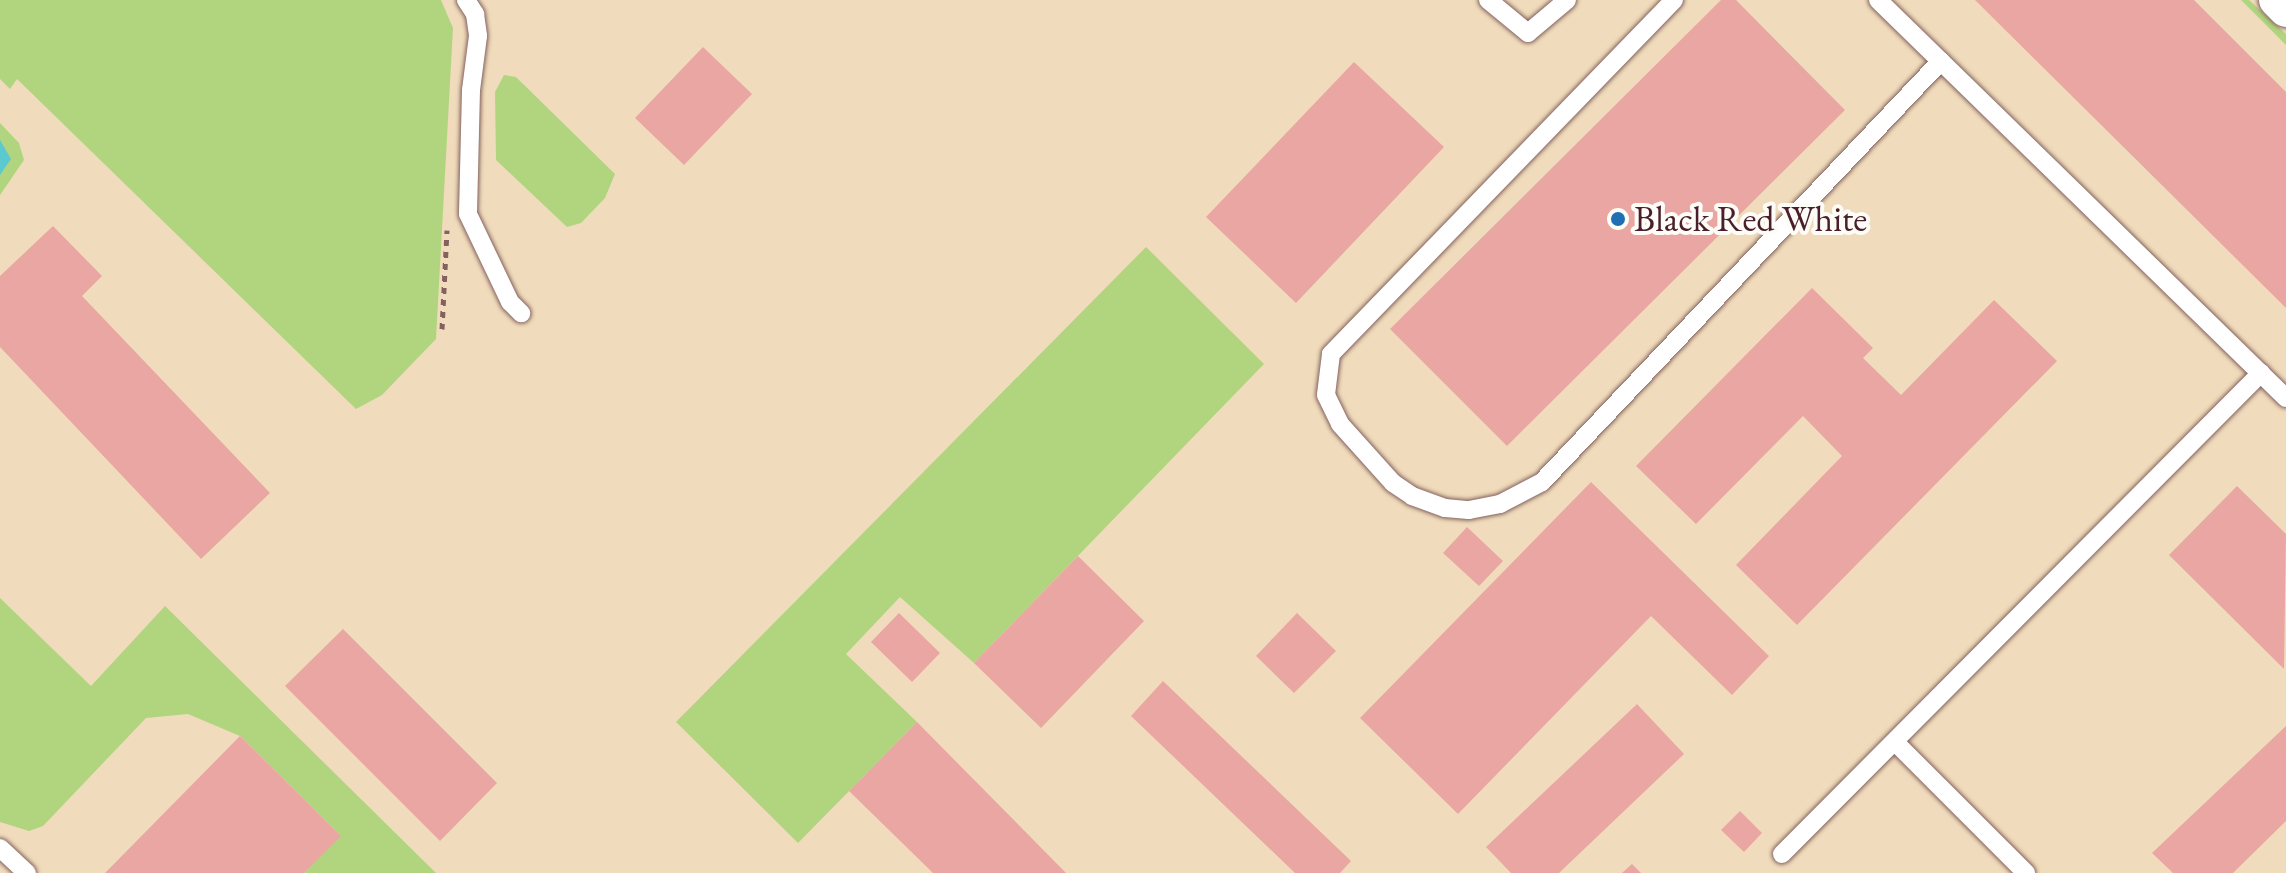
<!DOCTYPE html>
<style>
body{margin:0}
#map{position:relative;width:2286px;height:873px;overflow:hidden;background:#f0dcbc;font-family:"EB Garamond",serif}
div>[style]{position:absolute}
[style*='--x']{left:calc(var(--x)*1px);top:calc(var(--y)*1px);width:calc(var(--w)*1px);rotate:calc(var(--a)*1deg)}
.green>*{inset:0;background:#b0d57e}
.water>*{inset:0;background:#5bc9cf}
.building>*{inset:0;background:#eaa6a2}
.path>*{height:5px;margin-top:-2.5px;transform-origin:0;background:repeating-linear-gradient(90deg,#84615e 0 6px,transparent 0 12px)}
.roads{filter:drop-shadow(0 0 2px #84615e) drop-shadow(0 0 2px #84615e)}
.service>*{height:18px;margin:-9px;padding:0 9px;transform-origin:9px;border-radius:9px;background:#fff}
.minor>*{height:34px;margin:-17px;padding:0 17px;transform-origin:17px;border-radius:17px;background:#fff}
.dots>*{width:22px;height:22px;translate:-50% -50%;box-sizing:border-box;border:4px solid #fdfcf7;border-radius:50%}
span{translate:-50% -50%;white-space:nowrap;text-align:center;line-height:1.15;-webkit-text-stroke:8px #fdfcf7;paint-order:stroke}
.poi-label{font-size:36px;color:#4a1f2b}
.left{translate:0 -50%;text-align:left}
</style>
<div id="map">
<div class="green">
<div style="clip-path:polygon(0 0,441px 0,453px 28px,436px 339px,382px 395px,356px 409px,17px 79px,10px 89px,0 79px)"></div>
<div style="clip-path:polygon(2241px 0,2249px 0,2286px 34px,2286px 45px)"></div>
<div style="clip-path:polygon(504px 75px,516px 77px,615px 174px,605px 198px,581px 223px,567px 227px,496px 160px,495px 92px)"></div>
<div style="clip-path:polygon(0 123px,19px 143px,24px 160px,0 195px)"></div>
<div style="clip-path:polygon(1146px 247px,1264px 364px,974px 663px,900px 597px,846px 654px,917px 722px,798px 843px,676px 722px)"></div>
<div style="clip-path:polygon(0 598px,91px 686px,165px 606px,436px 873px,304px 873px,340px 835px,240px 736px,188px 714px,146px 718px,43px 826px,29px 831px,0 822px)"></div>
</div>
<div class="water">
<div style="clip-path:polygon(0 140px,11px 159px,0 175px)"></div>
</div>
<div class="building">
<div style="clip-path:polygon(1721px 0,1736px 0,1845px 110px,1507px 446px,1390px 329px)"></div>
<div style="clip-path:polygon(1975px 0,2194px 0,2286px 92px,2286px 308px)"></div>
<div style="clip-path:polygon(703px 47px,752px 94px,684px 165px,635px 118px)"></div>
<div style="clip-path:polygon(1354px 62px,1444px 147px,1296px 303px,1206px 217px)"></div>
<div style="clip-path:polygon(53px 226px,102px 276px,82px 296px,270px 493px,201px 559px,0 347px,0 276px)"></div>
<div style="clip-path:polygon(1812px 288px,1873px 348px,1863px 358px,1901px 395px,1994px 300px,2057px 361px,1797px 625px,1736px 565px,1842px 456px,1803px 416px,1696px 524px,1636px 466px)"></div>
<div style="clip-path:polygon(1591px 482px,1769px 656px,1732px 695px,1651px 616px,1458px 814px,1360px 718px)"></div>
<div style="clip-path:polygon(2237px 486px,2286px 534px,2284px 669px,2169px 555px)"></div>
<div style="clip-path:polygon(1467px 527px,1503px 561px,1479px 586px,1443px 553px)"></div>
<div style="clip-path:polygon(1078px 556px,1144px 621px,1041px 728px,974px 663px)"></div>
<div style="clip-path:polygon(899px 613px,940px 653px,912px 682px,871px 642px)"></div>
<div style="clip-path:polygon(1297px 613px,1336px 651px,1294px 693px,1256px 656px)"></div>
<div style="clip-path:polygon(343px 629px,497px 783px,440px 841px,285px 686px)"></div>
<div style="clip-path:polygon(1163px 681px,1351px 861px,1340px 873px,1295px 873px,1131px 716px)"></div>
<div style="clip-path:polygon(1637px 704px,1684px 754px,1559px 873px,1511px 873px,1486px 847px)"></div>
<div style="clip-path:polygon(917px 722px,1066px 873px,933px 873px,849px 791px)"></div>
<div style="clip-path:polygon(2286px 726px,2286px 821px,2233px 873px,2173px 873px,2152px 853px)"></div>
<div style="clip-path:polygon(240px 736px,341px 836px,304px 873px,105px 873px)"></div>
<div style="clip-path:polygon(1740px 811px,1762px 833px,1744px 852px,1721px 830px)"></div>
<div style="clip-path:polygon(1632px 864px,1641px 873px,1622px 873px)"></div>
</div>
<div class="path">
<div style="--x:442;--y:329;--w:99;--a:-87.1"></div>
</div>
<div class="roads">
<div class="service">
<div style="--x:466;--y:0;--w:17;--a:57"></div>
<div style="--x:475;--y:14;--w:22;--a:82"></div>
<div style="--x:478;--y:36;--w:54;--a:97.4"></div>
<div style="--x:471;--y:90;--w:124;--a:91.4"></div>
<div style="--x:468;--y:214;--w:98;--a:64.5"></div>
<div style="--x:510;--y:302;--w:16;--a:45"></div>
<div style="--x:1488;--y:0;--w:52;--a:39.5"></div>
<div style="--x:1528;--y:33;--w:51;--a:-40.2"></div>
<div style="--x:1674;--y:0;--w:493;--a:134.1"></div>
<div style="--x:1331;--y:354;--w:41;--a:97"></div>
<div style="--x:1326;--y:395;--w:32;--a:64"></div>
<div style="--x:1340;--y:424;--w:79;--a:48.1"></div>
<div style="--x:1393;--y:483;--w:23;--a:34"></div>
<div style="--x:1412;--y:496;--w:35;--a:20"></div>
<div style="--x:1445;--y:508;--w:24;--a:5"></div>
<div style="--x:1469;--y:510;--w:32;--a:-11"></div>
<div style="--x:1500;--y:504;--w:47;--a:-27.6"></div>
<div style="--x:1542;--y:482;--w:580;--a:-46.54"></div>
<div style="--x:1878;--y:0;--w:570;--a:44.29"></div>
<div style="--x:1896;--y:743;--w:184;--a:45"></div>
<div style="--x:0;--y:848;--w:37;--a:43"></div>
<div style="--x:1782;--y:854;--w:679;--a:-45.12"></div>
</div>
<div class="minor">
<div style="--x:2276;--y:0;--w:14;--a:45"></div>
</div>
</div>
<div class="dots">
<div style="left:1618px;top:219px;background:#1f6fb2"></div>
</div>
<div class="poi-label">
<span class="left" style="left:1634px;top:219px">Black Red White</span>
</div>
</div>
